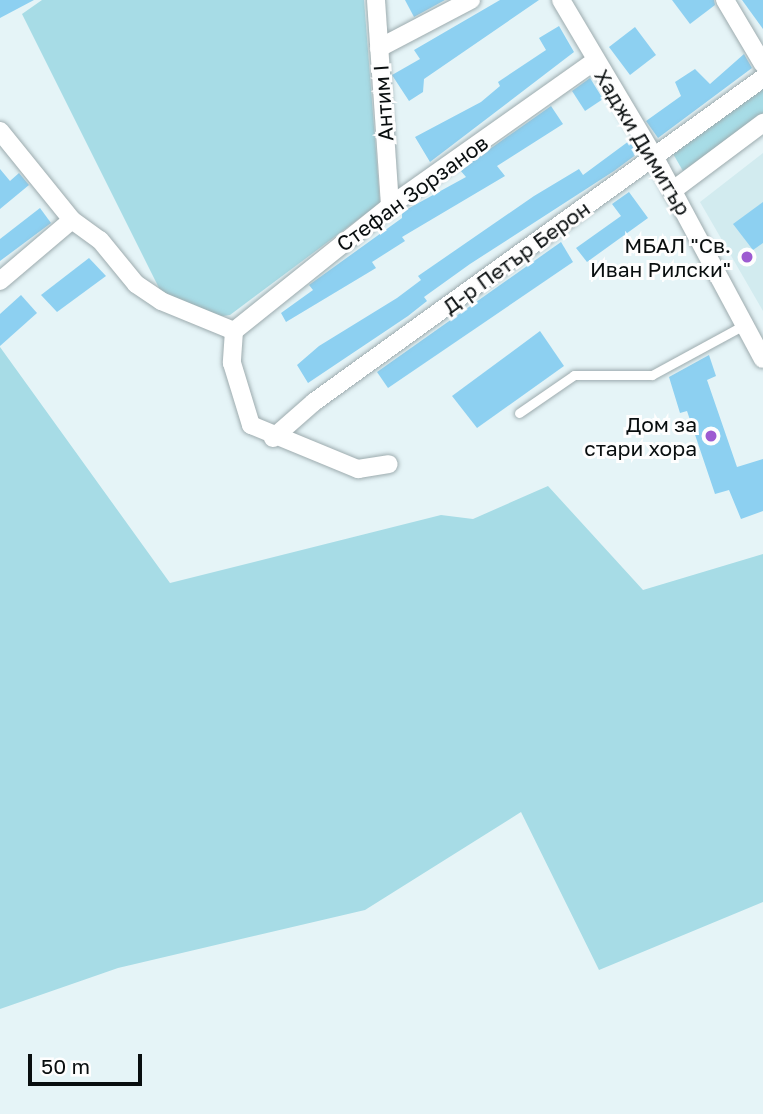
<!DOCTYPE html>
<meta charset="utf-8">
<style>
body{margin:0}
#map{position:relative;width:763px;height:1114px;overflow:hidden;background:#e5f4f7;font-family:"Golos Text",sans-serif}
div>[style]{position:absolute}
[style*='--x']{left:calc(var(--x)*1px);top:calc(var(--y)*1px);width:calc(var(--w)*1px);rotate:calc(var(--a)*1deg)}
.built>*{inset:0;background:#d2ebef}
.green>*{inset:0;background:#a7dce6}
.building>*{inset:0;background:#8dd0f1}
.roads{filter:drop-shadow(0 0 2px #9dabae) drop-shadow(0 0 2px #9dabae)}
.lane>*{height:9px;margin:-4.5px;padding:0 4.5px;transform-origin:4.5px;border-radius:4.5px;background:#fff}
.street>*{height:18px;margin:-9px;padding:0 9px;transform-origin:9px;border-radius:9px;background:#fff}
.dots>*{width:19px;height:19px;translate:-50% -50%;box-sizing:border-box;border:4px solid #fefefe;border-radius:50%}
span{translate:-50% -50%;white-space:nowrap;text-align:center;line-height:1.15;-webkit-text-stroke:6px #fefefe;paint-order:stroke}
.street-label{font-size:21px;color:#090e0f}
.poi-label{font-size:21px;color:#090e0f}
.right{translate:-100% -50%;text-align:right}
.scale{position:absolute;left:28px;top:1054px;width:114px;height:32px;box-sizing:border-box;border:4px solid #090e0f;border-top:0;padding-left:9px;font-size:21px;line-height:24px;white-space:nowrap;color:#090e0f;-webkit-text-stroke:5px #fefefe;paint-order:stroke}
</style>
<div id="map">
<div class="built">
<div style="clip-path:polygon(763px 153px,763px 311px,700px 202px)"></div>
</div>
<div class="green">
<div style="clip-path:polygon(42px 0,364px 0,380px 203px,230px 315px,216px 317px,162px 294px,22px 14px)"></div>
<div style="clip-path:polygon(763px 87px,763px 113px,683px 171px,672px 152px)"></div>
<div style="clip-path:polygon(0 347px,170px 583px,441px 515px,473px 519px,548px 486px,643px 590px,763px 554px,763px 902px,599px 970px,521px 812px,365px 910px,118px 968px,0 1009px)"></div>
</div>
<div class="building">
<div style="clip-path:polygon(0 0,34px 0,0 18px)"></div>
<div style="clip-path:polygon(405px 0,445px 0,414px 17px)"></div>
<div style="clip-path:polygon(500px 0,539px 0,424px 79px,423px 92px,409px 101px,392px 75px,420px 59px,414px 50px)"></div>
<div style="clip-path:polygon(672px 0,714px 0,715px 5px,690px 24px)"></div>
<div style="clip-path:polygon(742px 0,763px 0,763px 29px)"></div>
<div style="clip-path:polygon(559px 26px,574px 52px,430px 162px,415px 137px,481px 102px,500px 86px,498px 82px,546px 50px,539px 38px)"></div>
<div style="clip-path:polygon(635px 27px,656px 55px,630px 75px,609px 47px)"></div>
<div style="clip-path:polygon(744px 54px,752px 68px,658px 138px,646px 121px,681px 96px,675px 82px,695px 69px,710px 84px)"></div>
<div style="clip-path:polygon(590px 78px,603px 99px,585px 111px,572px 91px)"></div>
<div style="clip-path:polygon(551px 106px,563px 124px,497px 166px,505px 176px,402px 237px,405px 241px,372px 262px,376px 268px,286px 322px,281px 313px,313px 290px,309px 285px,402px 218px,402px 212px,466px 177px,460px 170px)"></div>
<div style="clip-path:polygon(629px 141px,637px 154px,614px 171px,470px 264px,424px 297px,427px 301px,408px 316px,308px 383px,297px 365px,319px 346px,397px 298px,421px 280px,418px 276px,534px 196px,579px 169px,583px 175px)"></div>
<div style="clip-path:polygon(0 169px,10px 181px,19px 173px,29px 185px,0 209px)"></div>
<div style="clip-path:polygon(629px 192px,648px 218px,587px 262px,576px 248px,621px 216px,612px 204px)"></div>
<div style="clip-path:polygon(763px 202px,763px 243px,753px 250px,733px 224px)"></div>
<div style="clip-path:polygon(40px 208px,51px 223px,0 261px,0 239px)"></div>
<div style="clip-path:polygon(561px 242px,573px 262px,388px 388px,377px 372px)"></div>
<div style="clip-path:polygon(89px 258px,106px 276px,57px 312px,41px 295px)"></div>
<div style="clip-path:polygon(21px 295px,37px 313px,0 346px,0 314px)"></div>
<div style="clip-path:polygon(540px 331px,564px 366px,477px 428px,452px 396px)"></div>
<div style="clip-path:polygon(709px 355px,716px 376px,707px 380px,737px 467px,763px 459px,763px 511px,741px 519px,729px 490px,715px 494px,687px 411px,680px 413px,669px 377px)"></div>
</div>
<div class="roads">
<div class="lane">
<div style="--x:519;--y:413;--w:67;--a:-34.6"></div>
<div style="--x:574;--y:375;--w:78;--a:0"></div>
<div style="--x:652;--y:375;--w:107;--a:-28.5"></div>
</div>
<div class="street">
<div style="--x:376;--y:0;--w:206;--a:86.1"></div>
<div style="--x:561;--y:0;--w:184;--a:59.3"></div>
<div style="--x:655;--y:158;--w:228;--a:61.8"></div>
<div style="--x:725;--y:0;--w:74;--a:59.3"></div>
<div style="--x:379;--y:48;--w:104;--a:-27.6"></div>
<div style="--x:0;--y:131;--w:114;--a:51"></div>
<div style="--x:72;--y:220;--w:34;--a:36"></div>
<div style="--x:100;--y:240;--w:57;--a:50.7"></div>
<div style="--x:136;--y:284;--w:30;--a:34"></div>
<div style="--x:161;--y:301;--w:79;--a:22.3"></div>
<div style="--x:672;--y:191;--w:114;--a:-36.8"></div>
<div style="--x:0;--y:281;--w:94;--a:-40.3"></div>
<div style="--x:234;--y:331;--w:200;--a:-38.7"></div>
<div style="--x:390;--y:206;--w:251;--a:-35.3"></div>
<div style="--x:234;--y:331;--w:32;--a:94"></div>
<div style="--x:232;--y:363;--w:65;--a:73"></div>
<div style="--x:251;--y:425;--w:116;--a:22.4"></div>
<div style="--x:358;--y:469;--w:31;--a:-9"></div>
<div style="--x:273;--y:438;--w:55;--a:-41.3"></div>
<div style="--x:314;--y:402;--w:554;--a:-35.81"></div>
</div>
</div>
<div class="dots">
<div style="left:747px;top:257px;background:#9d5bd1"></div>
<div style="left:711px;top:436px;background:#9d5bd1"></div>
</div>
<div class="street-label">
<span style="left:383px;top:103px;rotate:-94deg">Антим I</span>
<span style="left:643px;top:142px;rotate:59deg">Хаджи Димитър</span>
<span style="left:412px;top:193px;rotate:-36deg">Стефан Зорзанов</span>
<span style="left:516px;top:257px;rotate:-36deg">Д-р Петър Берон</span>
</div>
<div class="poi-label">
<span class="right" style="left:731px;top:257px">МБАЛ "Св.<br>Иван Рилски"</span>
<span class="right" style="left:697px;top:436px">Дом за<br>стари хора</span>
</div>
<div class="scale">50 m</div>
</div>
